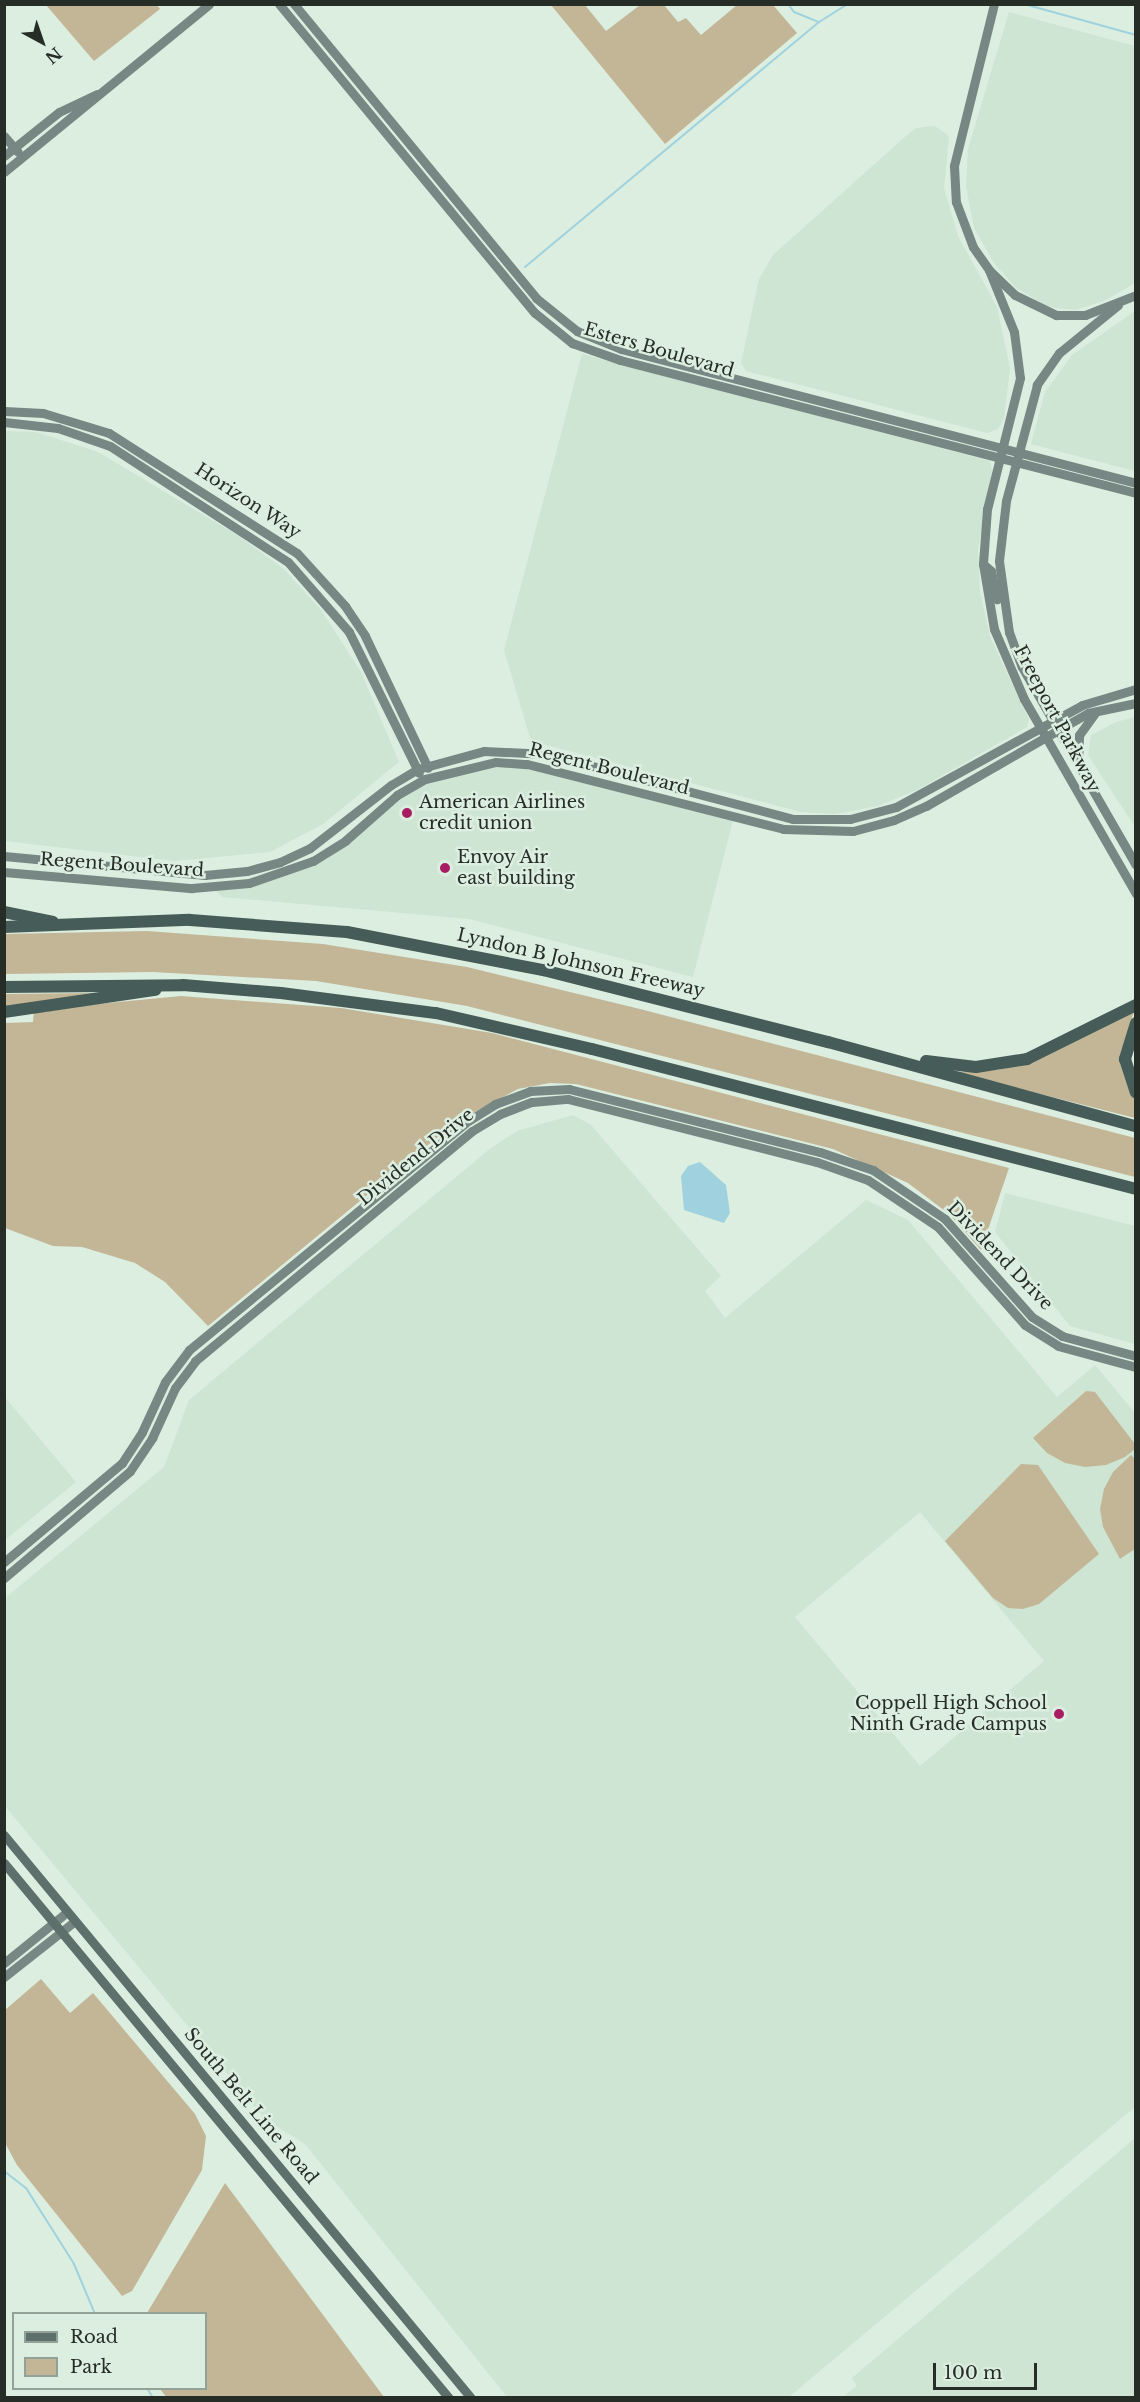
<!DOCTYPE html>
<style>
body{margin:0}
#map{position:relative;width:1140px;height:2402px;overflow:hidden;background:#dceee0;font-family:"Libre Baskerville",serif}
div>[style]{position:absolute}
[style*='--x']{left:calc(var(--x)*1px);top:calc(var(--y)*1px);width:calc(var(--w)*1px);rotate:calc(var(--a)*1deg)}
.built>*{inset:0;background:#cde5d2}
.green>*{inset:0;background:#c2b697}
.water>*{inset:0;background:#9fd2de}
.stream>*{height:2px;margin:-1px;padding:0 1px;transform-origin:1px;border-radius:1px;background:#9fd2de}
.secondary>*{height:9px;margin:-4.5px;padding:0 4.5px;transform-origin:4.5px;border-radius:4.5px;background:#778783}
.primary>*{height:9px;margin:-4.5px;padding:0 4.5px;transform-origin:4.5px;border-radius:4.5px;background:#5d706c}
.highway>*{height:12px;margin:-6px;padding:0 6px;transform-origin:6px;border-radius:6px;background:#465c58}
.dots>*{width:16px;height:16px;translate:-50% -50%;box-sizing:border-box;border:3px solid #dceee0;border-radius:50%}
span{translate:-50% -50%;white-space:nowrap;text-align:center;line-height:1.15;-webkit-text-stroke:5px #dceee0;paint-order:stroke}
.street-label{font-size:18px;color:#262d27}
.poi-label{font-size:18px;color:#262d27}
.left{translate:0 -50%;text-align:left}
.right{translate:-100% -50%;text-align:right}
.frame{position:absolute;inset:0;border:6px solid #262d27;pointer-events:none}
.legend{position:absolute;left:12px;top:2312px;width:195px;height:78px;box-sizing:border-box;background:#dceee0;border:2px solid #93a196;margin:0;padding:8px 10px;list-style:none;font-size:18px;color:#262d27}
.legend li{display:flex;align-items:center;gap:12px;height:30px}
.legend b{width:30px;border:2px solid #93a196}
.north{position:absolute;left:12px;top:12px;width:60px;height:60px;-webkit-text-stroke:4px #dceee0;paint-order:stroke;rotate:140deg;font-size:16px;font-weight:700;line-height:24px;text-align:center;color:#262d27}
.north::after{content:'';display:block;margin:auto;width:21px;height:27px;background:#262d27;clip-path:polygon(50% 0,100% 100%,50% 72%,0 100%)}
.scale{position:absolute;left:933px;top:2363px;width:104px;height:27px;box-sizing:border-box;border:3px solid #262d27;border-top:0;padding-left:8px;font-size:18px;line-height:21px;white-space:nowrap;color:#262d27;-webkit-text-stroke:4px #dceee0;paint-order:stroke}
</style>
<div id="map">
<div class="built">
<div style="clip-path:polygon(1009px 12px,1135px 46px,1135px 283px,1106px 300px,1076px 310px,1048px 307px,1016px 288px,994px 263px,974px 228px,966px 186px,968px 149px)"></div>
<div style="clip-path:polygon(935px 126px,949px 136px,944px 188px,958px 236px,997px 307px,1010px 368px,1004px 419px,998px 429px,987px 433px,746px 371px,741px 363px,759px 279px,773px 255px,907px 135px,916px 128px)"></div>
<div style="clip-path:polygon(1135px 311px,1135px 471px,1031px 444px,1045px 392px,1072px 355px)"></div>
<div style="clip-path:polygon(582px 354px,990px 461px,992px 472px,978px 550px,980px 593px,991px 639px,1029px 719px,1027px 727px,917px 790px,878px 806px,835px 814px,801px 812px,531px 741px,504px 650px)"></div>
<div style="clip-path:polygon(5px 431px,36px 432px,98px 452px,237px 535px,284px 569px,321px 610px,361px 672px,399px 762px,323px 824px,270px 852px,175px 861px,5px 841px)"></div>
<div style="clip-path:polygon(1135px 717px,1136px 717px,1135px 827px,1088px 755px,1091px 735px,1116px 722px)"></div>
<div style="clip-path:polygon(507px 762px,734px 816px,693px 977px,469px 919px,222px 897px,213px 888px,313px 861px,425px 779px)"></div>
<div style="clip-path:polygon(evenodd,573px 1115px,591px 1125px,721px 1276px,705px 1291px,725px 1318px,866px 1200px,908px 1220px,1057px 1397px,1095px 1365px,1135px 1413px,1135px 2107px,789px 2397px,507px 2397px,305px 2144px,265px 2119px,5px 1806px,4px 1599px,164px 1467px,189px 1400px,491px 1148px,517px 1131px,573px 1115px,920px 1512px,1044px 1661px,920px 1766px,795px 1617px,920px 1512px)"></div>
<div style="clip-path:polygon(1005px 1193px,1135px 1226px,1135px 1344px,1070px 1326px,995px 1232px)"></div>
<div style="clip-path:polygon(4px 1396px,76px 1482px,5px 1540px,4px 1540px)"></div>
<div style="clip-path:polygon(1135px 2138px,1135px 2397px,843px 2397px,857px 2386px,852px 2378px)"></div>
</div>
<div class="green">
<div style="clip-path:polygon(156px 4px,160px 9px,94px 61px,46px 5px)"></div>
<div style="clip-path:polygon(551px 5px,585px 5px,606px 31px,640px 5px,664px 5px,678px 22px,686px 18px,701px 35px,737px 5px,773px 5px,797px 33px,665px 144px)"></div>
<div style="clip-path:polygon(147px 931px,323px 944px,467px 967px,640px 1009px,1135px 1138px,1135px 1177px,467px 1006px,316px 981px,152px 972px,5px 974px,5px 934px)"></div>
<div style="clip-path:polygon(97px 993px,5px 1007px,4px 994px)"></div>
<div style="clip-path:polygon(181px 996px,341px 1008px,492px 1033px,1009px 1168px,981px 1250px,949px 1214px,908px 1183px,833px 1149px,576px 1084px,550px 1083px,518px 1089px,456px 1122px,208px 1326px,165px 1282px,135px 1263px,82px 1247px,53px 1246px,5px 1228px,4px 1023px,33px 1022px,34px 1010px)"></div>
<div style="clip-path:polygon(1135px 1008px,1123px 1047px,1135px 1097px,1135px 1118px,954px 1072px,998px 1070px,1037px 1060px)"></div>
<div style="clip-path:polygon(1086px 1391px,1095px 1392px,1135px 1444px,1135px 1449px,1125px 1457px,1106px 1465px,1085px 1467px,1065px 1463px,1047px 1453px,1033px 1438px)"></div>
<div style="clip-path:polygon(1131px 1455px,1136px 1460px,1135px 1549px,1120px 1559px,1103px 1527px,1100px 1509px,1104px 1489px,1113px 1472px)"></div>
<div style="clip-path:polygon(1021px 1464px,1038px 1465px,1099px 1554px,1039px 1604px,1023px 1609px,1008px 1608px,993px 1598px,945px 1541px)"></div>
<div style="clip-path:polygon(41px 1979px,70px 2013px,93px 1993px,195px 2114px,206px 2136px,202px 2170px,132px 2291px,122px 2296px,17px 2165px,5px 2143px,5px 2010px)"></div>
<div style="clip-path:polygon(225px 2183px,384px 2397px,167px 2398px,160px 2389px,206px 2388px,206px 2314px,147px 2313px)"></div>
</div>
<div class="water">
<div style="clip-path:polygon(700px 1162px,726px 1185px,730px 1213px,724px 1223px,684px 1210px,681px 1176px,688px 1166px)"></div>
</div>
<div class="stream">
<div style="--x:788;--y:4;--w:10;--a:53"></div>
<div style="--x:794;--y:12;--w:27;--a:22"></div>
<div style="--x:1024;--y:4;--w:116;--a:15.5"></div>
<div style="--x:525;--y:267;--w:383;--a:-39.8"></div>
<div style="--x:819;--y:22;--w:34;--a:-32"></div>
<div style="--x:4;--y:2171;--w:28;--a:38"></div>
<div style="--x:26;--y:2188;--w:90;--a:57.7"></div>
<div style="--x:74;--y:2264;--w:54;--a:67.2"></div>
<div style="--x:147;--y:2388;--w:12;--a:59"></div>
</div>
<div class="secondary">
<div style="--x:279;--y:4;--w:401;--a:50.4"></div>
<div style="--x:535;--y:313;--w:48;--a:39"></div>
<div style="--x:572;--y:343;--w:51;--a:19.5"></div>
<div style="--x:620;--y:360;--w:533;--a:14.45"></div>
<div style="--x:294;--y:4;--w:381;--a:50.5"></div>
<div style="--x:536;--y:298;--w:53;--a:38.8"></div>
<div style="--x:577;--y:331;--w:48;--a:22.2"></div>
<div style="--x:621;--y:349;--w:532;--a:14.58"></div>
<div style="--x:994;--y:4;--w:167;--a:103.9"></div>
<div style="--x:954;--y:166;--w:36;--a:87"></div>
<div style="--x:956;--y:202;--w:48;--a:69.3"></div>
<div style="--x:973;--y:247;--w:28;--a:55"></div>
<div style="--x:989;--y:270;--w:36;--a:44"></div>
<div style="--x:1015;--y:295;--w:46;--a:26"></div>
<div style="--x:1056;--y:315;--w:29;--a:0"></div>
<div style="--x:1085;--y:315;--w:55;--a:-21.4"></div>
<div style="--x:4;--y:136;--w:21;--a:49"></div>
<div style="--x:4;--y:156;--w:70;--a:-38.7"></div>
<div style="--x:59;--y:112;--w:42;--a:-25.3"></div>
<div style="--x:4;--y:172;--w:265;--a:-39.3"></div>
<div style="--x:989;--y:270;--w:67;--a:68"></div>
<div style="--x:1014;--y:332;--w:46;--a:82.6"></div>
<div style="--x:1020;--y:378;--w:135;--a:104.1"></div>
<div style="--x:987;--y:509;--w:55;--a:94.2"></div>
<div style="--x:983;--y:564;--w:66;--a:80.4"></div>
<div style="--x:994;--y:629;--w:76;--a:66.8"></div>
<div style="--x:1024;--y:699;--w:225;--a:60.1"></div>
<div style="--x:1118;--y:305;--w:76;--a:140.9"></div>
<div style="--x:1059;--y:353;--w:39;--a:125"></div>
<div style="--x:1037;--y:385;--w:120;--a:105"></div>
<div style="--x:1006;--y:501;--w:60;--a:96.7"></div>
<div style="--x:999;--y:561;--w:72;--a:82"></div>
<div style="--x:1009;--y:632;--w:37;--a:70"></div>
<div style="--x:1022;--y:667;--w:228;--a:60.1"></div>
<div style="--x:4;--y:411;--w:39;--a:3"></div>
<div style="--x:43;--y:413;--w:69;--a:16.9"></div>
<div style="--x:109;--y:433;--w:223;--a:32.6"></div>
<div style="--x:297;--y:553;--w:72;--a:47.8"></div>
<div style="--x:345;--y:606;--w:36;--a:56"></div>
<div style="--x:365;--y:636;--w:146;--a:64.5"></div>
<div style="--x:4;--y:422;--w:54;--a:6.3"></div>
<div style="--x:58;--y:428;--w:55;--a:19.1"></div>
<div style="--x:110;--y:446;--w:212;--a:33.1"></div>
<div style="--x:288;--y:562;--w:93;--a:48.9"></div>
<div style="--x:349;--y:632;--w:157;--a:63.6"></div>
<div style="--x:983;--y:564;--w:11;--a:41"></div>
<div style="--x:991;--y:571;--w:29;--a:78"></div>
<div style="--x:1078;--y:765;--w:30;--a:-88"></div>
<div style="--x:1079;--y:735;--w:27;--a:-54"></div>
<div style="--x:4;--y:856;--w:202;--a:5.4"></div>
<div style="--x:205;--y:875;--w:42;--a:-5.4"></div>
<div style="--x:247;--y:871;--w:34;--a:-15"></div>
<div style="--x:280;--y:862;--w:33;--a:-25"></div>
<div style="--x:310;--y:848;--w:103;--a:-37.9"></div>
<div style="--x:391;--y:785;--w:31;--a:-31"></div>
<div style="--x:418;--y:769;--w:68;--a:-15.3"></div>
<div style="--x:484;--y:751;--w:63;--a:2.7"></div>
<div style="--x:547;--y:754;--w:254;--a:14.8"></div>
<div style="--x:793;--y:819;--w:57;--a:0"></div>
<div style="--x:850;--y:819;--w:48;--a:-14.6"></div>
<div style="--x:896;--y:807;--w:212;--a:-28.7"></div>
<div style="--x:1082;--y:705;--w:56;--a:-16.5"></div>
<div style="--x:4;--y:872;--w:189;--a:4.9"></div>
<div style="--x:192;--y:888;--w:57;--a:-5"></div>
<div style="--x:249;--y:883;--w:68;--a:-19"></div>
<div style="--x:313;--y:861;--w:39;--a:-32"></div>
<div style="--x:346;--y:840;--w:68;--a:-41.4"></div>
<div style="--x:397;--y:795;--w:32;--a:-30"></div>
<div style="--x:425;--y:779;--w:73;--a:-13.5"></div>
<div style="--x:496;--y:762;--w:31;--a:4"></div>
<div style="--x:527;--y:764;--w:264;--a:14.2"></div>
<div style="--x:783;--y:829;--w:70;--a:1.6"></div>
<div style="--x:853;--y:831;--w:42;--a:-15"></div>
<div style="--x:894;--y:820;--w:35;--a:-24"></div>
<div style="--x:926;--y:806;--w:187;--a:-29.9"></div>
<div style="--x:1088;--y:713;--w:49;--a:-11.8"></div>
<div style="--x:4;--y:1562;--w:154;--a:-40"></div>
<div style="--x:122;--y:1463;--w:37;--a:-57"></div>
<div style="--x:142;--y:1432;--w:55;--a:-65.3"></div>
<div style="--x:165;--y:1382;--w:40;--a:-53"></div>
<div style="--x:189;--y:1350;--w:357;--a:-39.4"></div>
<div style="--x:465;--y:1123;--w:36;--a:-32"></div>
<div style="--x:495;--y:1104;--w:37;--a:-20"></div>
<div style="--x:530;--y:1091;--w:39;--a:-3"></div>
<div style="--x:569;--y:1089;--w:259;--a:14.1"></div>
<div style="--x:820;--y:1152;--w:56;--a:18.8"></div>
<div style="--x:873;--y:1170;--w:87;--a:34.2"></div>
<div style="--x:945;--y:1219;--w:131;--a:48.4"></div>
<div style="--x:1032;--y:1317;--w:36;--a:32"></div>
<div style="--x:1062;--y:1336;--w:77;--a:15.1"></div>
<div style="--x:4;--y:1578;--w:165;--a:-40.3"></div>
<div style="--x:130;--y:1471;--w:40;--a:-56"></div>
<div style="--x:152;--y:1438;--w:55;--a:-65.3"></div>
<div style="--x:175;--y:1388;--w:34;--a:-53"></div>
<div style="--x:195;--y:1361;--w:360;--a:-39.7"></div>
<div style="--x:472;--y:1131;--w:33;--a:-31"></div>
<div style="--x:500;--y:1114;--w:34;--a:-21"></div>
<div style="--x:532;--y:1102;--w:36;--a:-5"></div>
<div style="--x:568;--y:1099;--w:257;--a:14.2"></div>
<div style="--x:817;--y:1162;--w:54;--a:19.4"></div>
<div style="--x:868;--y:1180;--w:84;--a:33.9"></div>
<div style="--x:938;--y:1227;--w:131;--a:48.4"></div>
<div style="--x:1025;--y:1325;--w:39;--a:32"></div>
<div style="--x:1058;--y:1346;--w:81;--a:15.1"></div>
<div style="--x:4;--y:1963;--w:81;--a:-39"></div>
<div style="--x:4;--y:1977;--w:90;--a:-38.3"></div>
</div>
<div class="primary">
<div style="--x:4;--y:1835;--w:731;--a:50.32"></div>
<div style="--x:4;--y:1863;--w:696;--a:50.25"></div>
</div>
<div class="highway">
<div style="--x:4;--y:912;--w:50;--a:11.5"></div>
<div style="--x:4;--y:927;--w:186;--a:-2.2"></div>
<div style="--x:190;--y:920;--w:157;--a:4.4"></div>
<div style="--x:347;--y:932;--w:200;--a:11"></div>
<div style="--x:543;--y:970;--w:294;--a:14.2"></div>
<div style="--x:828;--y:1042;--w:319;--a:15.3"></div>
<div style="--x:4;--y:987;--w:179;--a:-0.6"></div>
<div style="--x:183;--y:985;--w:98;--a:4.7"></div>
<div style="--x:281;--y:993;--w:156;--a:7.4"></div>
<div style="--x:436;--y:1013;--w:160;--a:13"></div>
<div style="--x:592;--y:1049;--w:562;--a:14.43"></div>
<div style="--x:4;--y:1012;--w:153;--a:-8.3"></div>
<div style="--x:1136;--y:1023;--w:38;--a:107"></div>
<div style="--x:1125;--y:1059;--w:35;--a:72"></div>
<div style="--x:926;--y:1061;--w:50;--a:6.8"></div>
<div style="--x:976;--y:1067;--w:52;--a:-8.9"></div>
<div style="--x:1027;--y:1059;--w:122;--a:-26.4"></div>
</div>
<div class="dots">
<div style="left:407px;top:813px;background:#a81d61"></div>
<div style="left:445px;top:868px;background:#a81d61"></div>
<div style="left:1059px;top:1714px;background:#a81d61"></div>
</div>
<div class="street-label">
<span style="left:659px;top:350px;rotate:16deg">Esters Boulevard</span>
<span style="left:248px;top:501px;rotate:33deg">Horizon Way</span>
<span style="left:1057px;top:719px;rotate:62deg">Freeport Parkway</span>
<span style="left:609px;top:769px;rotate:14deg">Regent Boulevard</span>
<span style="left:122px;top:865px;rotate:4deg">Regent Boulevard</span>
<span style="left:581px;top:963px;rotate:13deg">Lyndon B Johnson Freeway</span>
<span style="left:416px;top:1157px;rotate:-39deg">Dividend Drive</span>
<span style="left:1000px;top:1256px;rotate:46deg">Dividend Drive</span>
<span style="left:251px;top:2106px;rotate:50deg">South Belt Line Road</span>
</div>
<div class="poi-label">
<span class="left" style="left:419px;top:813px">American Airlines<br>credit union</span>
<span class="left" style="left:457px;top:868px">Envoy Air<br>east building</span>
<span class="right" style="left:1047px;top:1714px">Coppell High School<br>Ninth Grade Campus</span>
</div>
<div class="frame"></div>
<ul class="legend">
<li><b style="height:8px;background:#5d706c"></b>Road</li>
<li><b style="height:16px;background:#c2b697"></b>Park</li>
</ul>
<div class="north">N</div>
<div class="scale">100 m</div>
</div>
